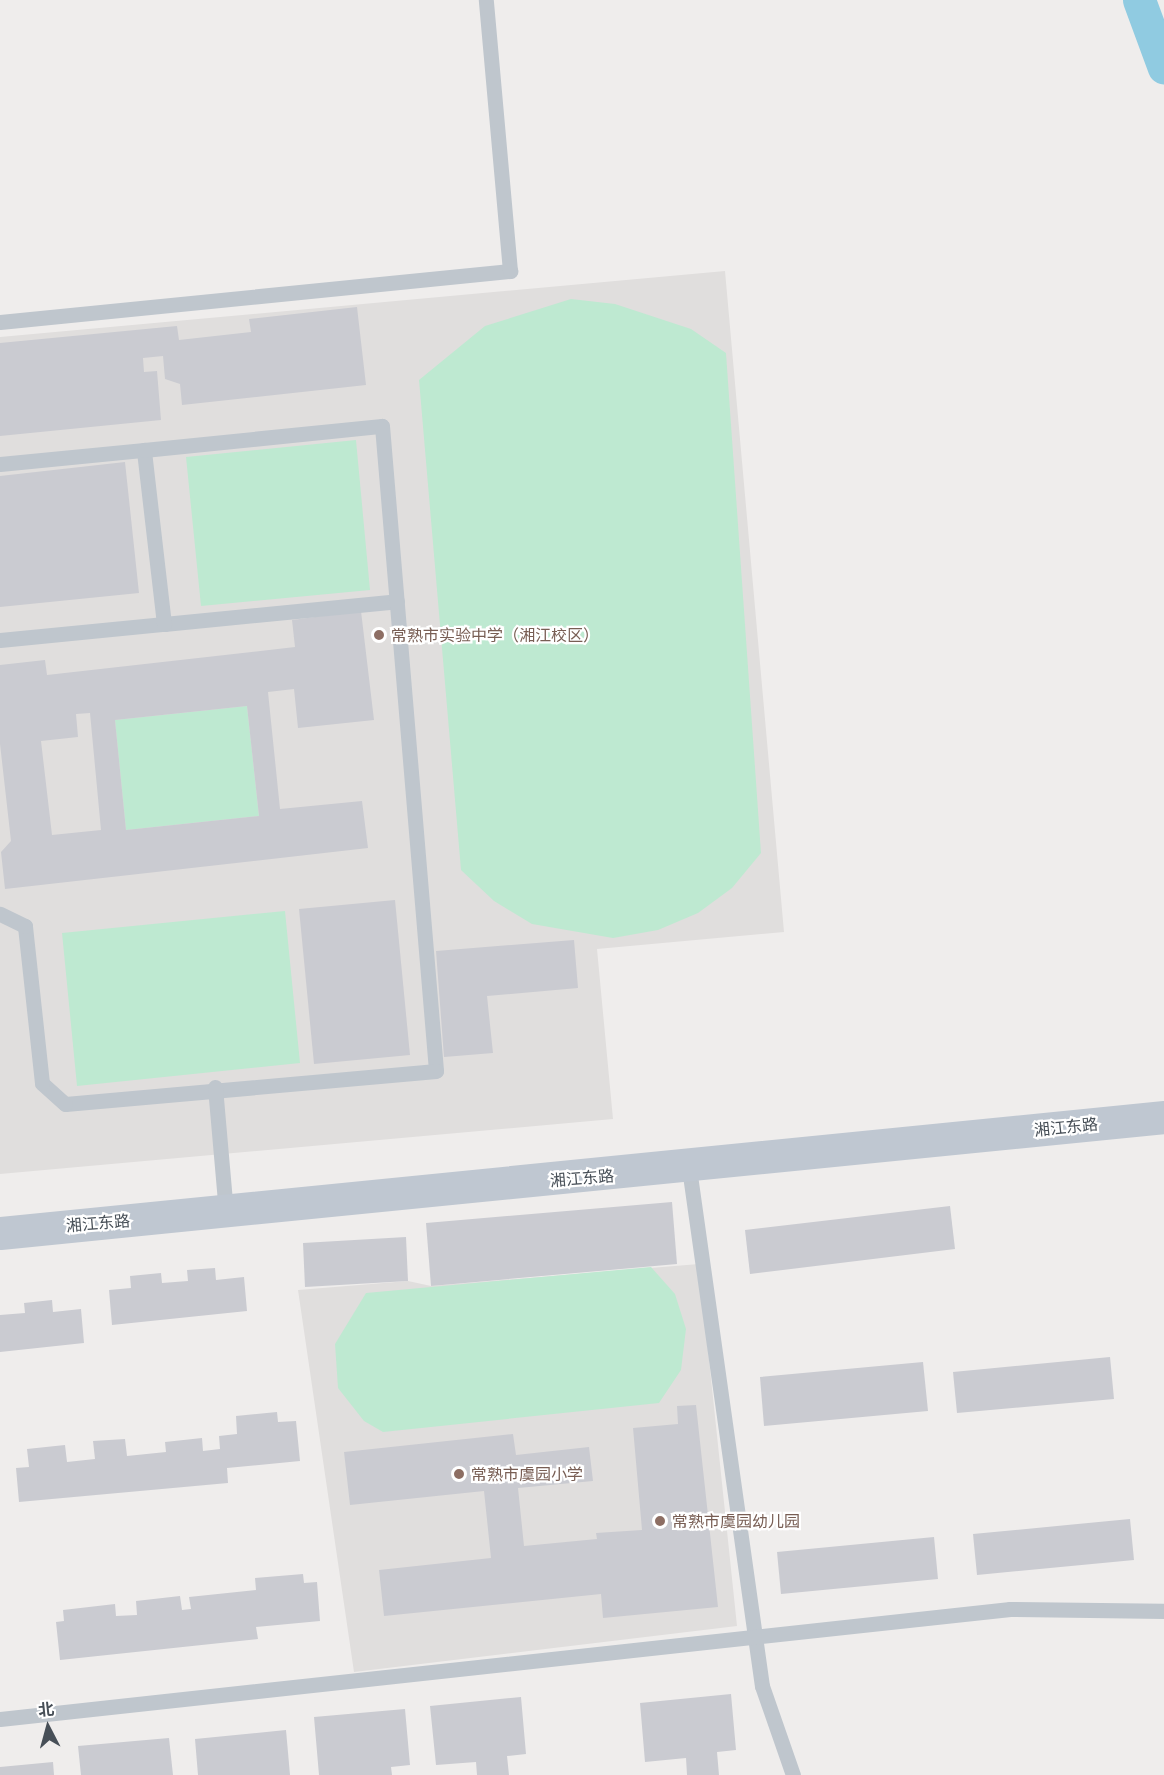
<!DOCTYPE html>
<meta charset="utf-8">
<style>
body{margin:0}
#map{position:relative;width:1164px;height:1775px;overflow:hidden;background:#efedec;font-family:Commissioner,"Noto Sans SC",sans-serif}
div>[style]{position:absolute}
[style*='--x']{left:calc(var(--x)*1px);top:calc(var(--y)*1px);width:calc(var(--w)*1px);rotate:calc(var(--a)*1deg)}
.education>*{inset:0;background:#e0dedd}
.green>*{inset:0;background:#bee9d1}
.canal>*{height:33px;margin:-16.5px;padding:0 16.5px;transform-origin:16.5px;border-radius:16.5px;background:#90cbe1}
.building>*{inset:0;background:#cacbd1}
.lane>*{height:15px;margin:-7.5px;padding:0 7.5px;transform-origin:7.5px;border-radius:7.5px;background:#bfc6cd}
.secondary>*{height:33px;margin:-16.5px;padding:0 16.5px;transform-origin:16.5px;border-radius:16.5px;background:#bfc7d1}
.dots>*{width:16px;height:16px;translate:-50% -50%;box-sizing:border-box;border:3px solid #fff;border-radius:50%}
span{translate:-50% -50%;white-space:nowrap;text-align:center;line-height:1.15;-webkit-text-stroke:4.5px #fff;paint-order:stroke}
.education-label{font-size:16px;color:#785e54}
.left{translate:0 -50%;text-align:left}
.street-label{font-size:16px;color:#474f57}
.north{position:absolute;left:18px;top:1697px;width:60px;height:60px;-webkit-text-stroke:4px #fff;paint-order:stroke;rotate:354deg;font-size:16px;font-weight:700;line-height:24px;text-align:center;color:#474f57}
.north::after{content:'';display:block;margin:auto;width:21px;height:27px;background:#474f57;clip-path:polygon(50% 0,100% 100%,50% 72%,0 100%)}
</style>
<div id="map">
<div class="education">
<div style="clip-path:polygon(725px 271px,784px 932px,597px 949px,613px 1119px,0 1174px,0 337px)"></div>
<div style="clip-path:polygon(699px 1264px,737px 1626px,354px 1672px,298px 1290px,408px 1281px,431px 1286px)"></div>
</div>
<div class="green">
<div style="clip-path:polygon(571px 299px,615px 304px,691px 329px,726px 353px,761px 853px,732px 888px,698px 913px,658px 930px,613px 938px,532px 924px,494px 901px,461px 870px,419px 380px,485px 326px)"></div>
<div style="clip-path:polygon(356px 440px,370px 590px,201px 606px,186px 457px)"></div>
<div style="clip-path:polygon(247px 706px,259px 816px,126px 830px,115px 720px)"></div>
<div style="clip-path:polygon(285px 911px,300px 1063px,77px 1086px,62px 933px)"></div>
<div style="clip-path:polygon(651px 1267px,675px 1294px,686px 1329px,681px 1370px,659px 1403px,383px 1432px,364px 1421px,338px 1388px,335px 1344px,366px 1293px)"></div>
</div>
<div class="canal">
<div style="--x:1139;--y:0;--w:72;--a:69.8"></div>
</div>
<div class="building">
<div style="clip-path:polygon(357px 307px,366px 385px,182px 405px,180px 384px,165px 379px,163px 356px,143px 358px,144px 372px,157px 371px,161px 420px,0 436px,0 343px,177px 326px,179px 340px,251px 332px,249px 319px)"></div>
<div style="clip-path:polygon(125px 462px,139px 593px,0 607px,0 476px)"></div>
<div style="clip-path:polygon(evenodd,361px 611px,374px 720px,298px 728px,294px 689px,268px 692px,280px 809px,362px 801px,368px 848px,5px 889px,1px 852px,11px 841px,0 744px,0 665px,45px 660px,47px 675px,295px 647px,292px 620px,361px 611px,247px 706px,259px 816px,126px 830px,115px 720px,247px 706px,361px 611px,90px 713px,101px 830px,52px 835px,41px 741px,78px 737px,76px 714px,90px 713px)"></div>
<div style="clip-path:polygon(395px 900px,410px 1055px,314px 1064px,299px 909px)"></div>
<div style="clip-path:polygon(574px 940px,578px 988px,487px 996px,493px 1053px,444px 1057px,436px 951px)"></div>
<div style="clip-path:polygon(672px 1202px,677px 1264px,431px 1286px,426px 1223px)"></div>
<div style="clip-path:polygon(950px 1206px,955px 1249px,750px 1274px,745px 1230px)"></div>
<div style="clip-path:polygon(406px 1237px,408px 1281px,305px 1287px,303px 1243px)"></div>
<div style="clip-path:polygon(215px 1268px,216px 1280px,244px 1277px,247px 1311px,112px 1325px,109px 1290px,131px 1288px,130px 1276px,161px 1273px,162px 1283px,188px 1281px,187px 1270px)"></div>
<div style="clip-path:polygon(52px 1300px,53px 1312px,81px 1309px,84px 1343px,0 1352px,0 1315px,25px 1313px,24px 1303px)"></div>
<div style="clip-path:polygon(1110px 1357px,1114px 1399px,957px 1413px,953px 1372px)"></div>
<div style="clip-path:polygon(923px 1362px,928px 1411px,764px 1426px,760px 1377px)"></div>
<div style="clip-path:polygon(696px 1405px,718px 1607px,603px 1618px,601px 1594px,384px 1616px,379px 1570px,491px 1558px,484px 1491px,350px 1505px,344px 1452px,513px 1434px,516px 1455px,589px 1447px,593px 1481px,518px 1488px,524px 1546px,597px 1539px,596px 1533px,642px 1530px,633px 1428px,678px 1424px,677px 1406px)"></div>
<div style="clip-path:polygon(277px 1412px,278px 1422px,296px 1421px,300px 1461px,227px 1468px,228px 1483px,19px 1502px,16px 1468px,29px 1467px,27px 1449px,65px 1445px,67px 1462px,95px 1459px,93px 1441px,125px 1439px,127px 1456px,166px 1452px,165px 1442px,202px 1438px,203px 1451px,220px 1449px,219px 1436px,237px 1434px,236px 1416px)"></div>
<div style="clip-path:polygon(1130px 1519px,1134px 1560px,977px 1575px,973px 1534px)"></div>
<div style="clip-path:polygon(934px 1537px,938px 1579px,781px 1594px,777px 1552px)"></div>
<div style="clip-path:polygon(303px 1574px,304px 1583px,317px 1582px,320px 1621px,256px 1627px,258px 1639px,60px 1660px,56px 1622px,64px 1621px,63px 1610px,115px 1604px,116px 1616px,137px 1615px,136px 1601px,180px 1596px,182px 1610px,191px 1609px,189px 1597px,256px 1590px,255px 1578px)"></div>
<div style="clip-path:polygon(731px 1694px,736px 1750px,717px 1752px,719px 1775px,687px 1775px,686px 1758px,645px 1762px,640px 1703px)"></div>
<div style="clip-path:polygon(521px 1697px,526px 1754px,507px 1756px,509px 1775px,477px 1775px,476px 1762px,436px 1765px,430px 1706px)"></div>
<div style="clip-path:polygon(405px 1709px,410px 1765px,391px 1767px,392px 1775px,319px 1775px,314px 1717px)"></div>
<div style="clip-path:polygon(286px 1730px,290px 1775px,198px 1775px,195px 1739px)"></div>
<div style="clip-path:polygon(169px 1738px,173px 1775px,81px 1775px,78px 1746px)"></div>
<div style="clip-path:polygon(53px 1762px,54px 1775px,0 1775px,0 1767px)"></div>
</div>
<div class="lane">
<div style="--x:0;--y:322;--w:513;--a:-5.71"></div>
<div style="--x:510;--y:271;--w:272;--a:-95.1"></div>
<div style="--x:0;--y:464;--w:145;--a:-5.6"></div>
<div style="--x:164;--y:624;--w:234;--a:-5.6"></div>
<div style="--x:0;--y:640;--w:165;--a:-5.6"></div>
<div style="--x:164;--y:624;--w:175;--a:-96.6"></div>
<div style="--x:144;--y:450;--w:239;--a:-5.8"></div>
<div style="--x:382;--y:426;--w:647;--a:85.21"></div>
<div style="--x:436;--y:1071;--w:372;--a:174.9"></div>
<div style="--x:65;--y:1104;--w:31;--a:-138"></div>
<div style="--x:42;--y:1083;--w:158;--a:-96.2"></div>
<div style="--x:25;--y:926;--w:28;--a:-154"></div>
<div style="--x:215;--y:1087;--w:125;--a:85"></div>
<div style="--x:689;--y:1168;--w:523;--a:81.98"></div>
<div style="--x:762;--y:1686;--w:94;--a:70.8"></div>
<div style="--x:0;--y:1719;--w:1016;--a:-6.22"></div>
<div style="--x:1010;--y:1609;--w:154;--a:0.7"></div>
</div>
<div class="secondary">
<div style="--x:0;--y:1233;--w:1170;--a:-5.69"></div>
</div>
<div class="dots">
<div style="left:379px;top:635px;background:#8d6e63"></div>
<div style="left:459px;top:1474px;background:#8d6e63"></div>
<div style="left:660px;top:1521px;background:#8d6e63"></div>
</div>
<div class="education-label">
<span class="left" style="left:391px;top:635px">常熟市实验中学（湘江校区）</span>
<span class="left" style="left:471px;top:1474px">常熟市虞园小学</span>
<span class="left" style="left:672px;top:1521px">常熟市虞园幼儿园</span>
</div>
<div class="street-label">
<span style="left:1066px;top:1127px;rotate:-6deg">湘江东路</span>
<span style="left:582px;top:1178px;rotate:-5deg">湘江东路</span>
<span style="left:98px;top:1223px;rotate:-5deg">湘江东路</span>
</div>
<div class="north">北</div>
</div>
